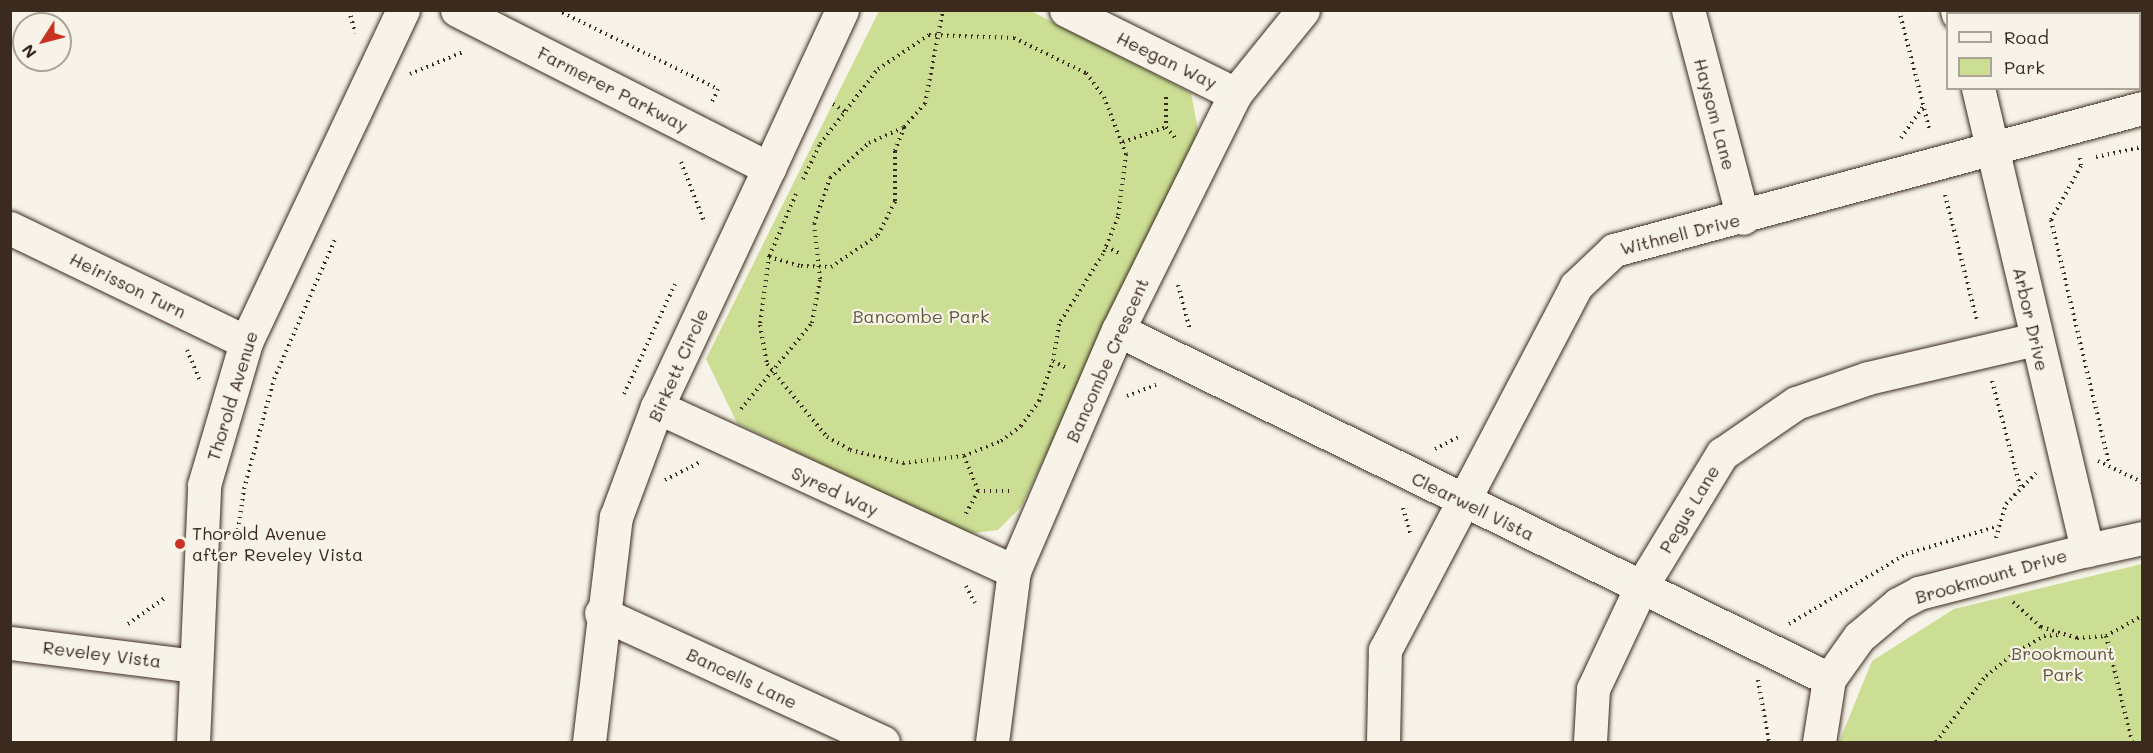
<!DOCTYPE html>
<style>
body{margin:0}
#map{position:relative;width:2153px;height:753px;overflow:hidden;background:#f7f3e8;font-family:Mali,sans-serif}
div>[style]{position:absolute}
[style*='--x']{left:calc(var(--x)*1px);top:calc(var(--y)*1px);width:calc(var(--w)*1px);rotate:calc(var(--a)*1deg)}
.green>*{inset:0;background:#cbde93}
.path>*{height:4px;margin-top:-2px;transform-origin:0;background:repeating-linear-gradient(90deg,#3b2a1e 0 1.5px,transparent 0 6px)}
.roads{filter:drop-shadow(0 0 2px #3b2a1e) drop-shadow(0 0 2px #3b2a1e)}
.minor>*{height:33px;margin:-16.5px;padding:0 16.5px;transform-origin:16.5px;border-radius:16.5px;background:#f7f3e8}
.tertiary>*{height:33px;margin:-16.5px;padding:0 16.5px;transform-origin:16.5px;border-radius:16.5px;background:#f7f3e8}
.dots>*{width:16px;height:16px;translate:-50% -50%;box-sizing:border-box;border:3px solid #f7f3e8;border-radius:50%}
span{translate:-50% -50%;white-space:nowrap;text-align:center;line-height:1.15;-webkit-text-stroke:4.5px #f7f3e8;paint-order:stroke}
.street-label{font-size:18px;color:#3b2a1e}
.park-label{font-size:18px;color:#5f573b}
.poi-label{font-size:18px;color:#3b2a1e}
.left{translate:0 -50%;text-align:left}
.frame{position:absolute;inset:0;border:12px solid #3b2a1e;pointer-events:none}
.legend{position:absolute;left:1946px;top:12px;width:195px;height:78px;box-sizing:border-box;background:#f7f3e8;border:2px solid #aca397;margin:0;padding:8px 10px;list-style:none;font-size:18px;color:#3b2a1e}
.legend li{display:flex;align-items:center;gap:12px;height:30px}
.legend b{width:30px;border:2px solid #aca397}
.north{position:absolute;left:12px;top:12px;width:60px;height:60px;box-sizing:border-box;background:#f7f3e8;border:2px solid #aca397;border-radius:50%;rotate:234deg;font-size:16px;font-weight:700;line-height:24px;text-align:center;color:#3b2a1e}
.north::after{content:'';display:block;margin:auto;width:21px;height:27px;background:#c8321e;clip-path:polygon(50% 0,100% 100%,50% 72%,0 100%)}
</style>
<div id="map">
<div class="green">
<div style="clip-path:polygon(879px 11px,1031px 11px,1191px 93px,1199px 135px,1021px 507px,998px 530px,965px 534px,737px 423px,706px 359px)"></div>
<div style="clip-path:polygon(2142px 564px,2142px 742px,1839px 742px,1872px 661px,1954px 609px)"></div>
</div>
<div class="path">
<div style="--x:349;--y:10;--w:24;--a:75"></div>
<div style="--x:557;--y:10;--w:179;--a:26.1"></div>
<div style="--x:718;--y:89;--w:14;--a:115"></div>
<div style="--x:1899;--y:10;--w:126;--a:75.7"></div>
<div style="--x:2000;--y:10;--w:4;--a:76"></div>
<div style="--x:410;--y:74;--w:57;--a:-22.5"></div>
<div style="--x:1166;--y:97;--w:30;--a:90"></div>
<div style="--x:1166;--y:127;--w:16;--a:50"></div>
<div style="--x:833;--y:104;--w:15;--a:32"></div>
<div style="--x:1901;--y:138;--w:38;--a:-55"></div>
<div style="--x:1123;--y:142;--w:46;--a:-19.2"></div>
<div style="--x:2096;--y:157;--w:47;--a:-12.3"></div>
<div style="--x:2080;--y:158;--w:8;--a:83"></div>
<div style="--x:2081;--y:166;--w:62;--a:119.1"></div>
<div style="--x:2051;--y:220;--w:250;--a:76.6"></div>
<div style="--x:681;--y:162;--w:66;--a:68.8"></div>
<div style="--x:803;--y:179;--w:39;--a:-64"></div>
<div style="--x:820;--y:144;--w:95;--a:-52.3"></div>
<div style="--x:878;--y:69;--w:61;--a:-33.7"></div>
<div style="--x:929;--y:35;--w:85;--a:2"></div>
<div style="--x:1014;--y:38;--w:80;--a:25.9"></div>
<div style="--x:1086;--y:73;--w:30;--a:53"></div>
<div style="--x:1104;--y:97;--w:61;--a:68.9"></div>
<div style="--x:1126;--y:154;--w:64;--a:97.2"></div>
<div style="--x:1118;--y:217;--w:40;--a:112"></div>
<div style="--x:1103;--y:254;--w:83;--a:122.2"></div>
<div style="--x:1059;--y:324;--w:37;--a:99"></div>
<div style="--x:1053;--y:361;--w:15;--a:28"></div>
<div style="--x:796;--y:194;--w:69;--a:113.2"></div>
<div style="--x:769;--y:257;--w:33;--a:16"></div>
<div style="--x:801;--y:266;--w:30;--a:2"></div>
<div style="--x:831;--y:267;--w:57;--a:-34.2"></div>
<div style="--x:878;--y:235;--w:38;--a:-63"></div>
<div style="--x:895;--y:201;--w:50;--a:-90"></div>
<div style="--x:895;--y:151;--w:26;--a:-69"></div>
<div style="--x:904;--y:127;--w:31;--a:-48"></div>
<div style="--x:925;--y:104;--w:96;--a:-79.2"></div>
<div style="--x:1945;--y:195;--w:130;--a:75.7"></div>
<div style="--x:1106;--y:247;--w:14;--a:25"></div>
<div style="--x:769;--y:256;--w:70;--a:97.4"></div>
<div style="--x:760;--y:325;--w:40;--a:80"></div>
<div style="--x:767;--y:364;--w:94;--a:50.6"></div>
<div style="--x:827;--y:437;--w:26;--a:29"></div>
<div style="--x:850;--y:450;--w:55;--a:13.8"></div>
<div style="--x:903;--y:463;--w:61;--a:-6.5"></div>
<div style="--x:964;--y:456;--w:40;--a:-22"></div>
<div style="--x:1001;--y:441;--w:25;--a:-37"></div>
<div style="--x:1021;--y:426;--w:31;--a:-54"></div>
<div style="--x:1039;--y:401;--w:42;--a:-70.7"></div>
<div style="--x:1178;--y:285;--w:47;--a:75.1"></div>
<div style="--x:187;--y:350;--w:34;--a:67"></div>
<div style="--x:1992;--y:381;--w:109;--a:75.1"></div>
<div style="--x:624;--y:394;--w:121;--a:-65.1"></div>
<div style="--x:1127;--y:396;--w:31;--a:-21"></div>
<div style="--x:741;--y:409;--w:112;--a:-50.5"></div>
<div style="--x:812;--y:323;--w:45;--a:-79.7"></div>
<div style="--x:820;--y:279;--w:55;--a:-96.2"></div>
<div style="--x:814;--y:224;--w:49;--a:-70.8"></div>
<div style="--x:830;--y:178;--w:52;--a:-41.9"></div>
<div style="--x:869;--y:143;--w:37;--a:-24"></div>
<div style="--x:1435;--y:449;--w:28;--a:-27"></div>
<div style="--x:964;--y:456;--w:38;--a:68"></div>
<div style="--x:978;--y:491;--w:26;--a:118"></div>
<div style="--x:2098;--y:461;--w:49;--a:25.5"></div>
<div style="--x:665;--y:480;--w:38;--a:-27"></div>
<div style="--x:978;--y:491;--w:35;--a:0"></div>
<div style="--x:1403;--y:508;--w:26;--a:74"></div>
<div style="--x:237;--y:536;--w:48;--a:-81.5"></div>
<div style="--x:244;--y:489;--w:114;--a:-74.7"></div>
<div style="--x:274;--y:379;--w:155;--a:-66.4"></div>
<div style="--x:1996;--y:538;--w:35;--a:-74"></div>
<div style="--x:2006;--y:504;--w:43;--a:-45.9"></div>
<div style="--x:966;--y:586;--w:19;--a:62"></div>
<div style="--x:2013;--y:602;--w:38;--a:42"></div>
<div style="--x:2041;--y:627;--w:38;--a:17"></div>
<div style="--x:2077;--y:638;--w:29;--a:-4"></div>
<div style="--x:2106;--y:636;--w:41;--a:-29.1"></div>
<div style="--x:128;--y:624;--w:47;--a:-35.4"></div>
<div style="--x:1789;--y:624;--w:136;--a:-30.9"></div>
<div style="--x:1906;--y:554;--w:96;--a:-16.9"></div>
<div style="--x:2106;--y:636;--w:109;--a:76.2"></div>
<div style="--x:1758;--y:680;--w:63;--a:79.9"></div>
<div style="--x:1936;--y:742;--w:83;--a:-52.9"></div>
<div style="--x:1986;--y:676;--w:35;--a:-39"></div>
<div style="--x:2013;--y:654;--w:36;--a:-30"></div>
<div style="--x:2044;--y:636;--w:15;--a:-4"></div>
</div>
<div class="roads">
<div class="minor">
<div style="--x:1066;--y:10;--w:189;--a:26.4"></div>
<div style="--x:1688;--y:10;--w:215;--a:75.2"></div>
<div style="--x:10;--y:228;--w:262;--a:25.8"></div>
<div style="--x:1118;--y:330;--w:792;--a:26.14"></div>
<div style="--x:657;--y:407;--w:393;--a:24.7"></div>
<div style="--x:601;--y:613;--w:310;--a:24.6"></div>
<div style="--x:10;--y:643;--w:185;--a:7.1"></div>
<div style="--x:193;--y:742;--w:257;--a:-87.5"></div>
<div style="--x:204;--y:485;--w:149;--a:-73.6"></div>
<div style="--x:246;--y:342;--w:367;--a:-64.7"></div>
<div style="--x:589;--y:742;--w:227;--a:-83.2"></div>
<div style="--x:616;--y:517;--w:117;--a:-69.6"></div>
<div style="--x:657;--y:407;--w:264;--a:-64.9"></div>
<div style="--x:992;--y:742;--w:172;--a:-82.7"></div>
<div style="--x:1014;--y:571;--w:262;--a:-66.7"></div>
<div style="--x:1118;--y:330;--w:263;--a:-63.6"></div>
<div style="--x:1235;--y:94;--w:108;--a:-51"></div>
<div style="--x:1383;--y:742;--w:92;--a:-88.8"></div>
<div style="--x:1385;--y:650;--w:411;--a:-62.3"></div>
<div style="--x:1576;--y:286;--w:52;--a:-43.5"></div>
<div style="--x:1614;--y:250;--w:547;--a:-15.05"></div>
<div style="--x:1590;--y:742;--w:53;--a:-86.8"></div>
<div style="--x:1593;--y:689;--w:113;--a:-64.8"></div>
<div style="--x:1641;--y:587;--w:156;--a:-58.7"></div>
<div style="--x:1722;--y:454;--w:90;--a:-34.6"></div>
<div style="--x:1796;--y:403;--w:76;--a:-19.1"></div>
<div style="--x:1868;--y:378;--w:172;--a:-13.1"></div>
<div style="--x:1819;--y:742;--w:64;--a:-81"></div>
<div style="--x:1829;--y:679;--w:52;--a:-54.5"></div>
<div style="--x:1859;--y:637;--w:51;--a:-40.2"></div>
<div style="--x:1898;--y:604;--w:24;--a:-28"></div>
<div style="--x:1919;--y:593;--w:173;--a:-14.4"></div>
</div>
<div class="tertiary">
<div style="--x:457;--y:10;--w:350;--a:26.9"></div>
<div style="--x:769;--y:168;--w:174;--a:-65.2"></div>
<div style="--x:1957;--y:10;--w:4;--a:76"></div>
<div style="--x:1978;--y:88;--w:475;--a:76.7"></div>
<div style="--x:2087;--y:550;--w:56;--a:-12.3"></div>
</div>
</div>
<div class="dots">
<div style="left:180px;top:544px;background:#c8321e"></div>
</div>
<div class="street-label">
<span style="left:1167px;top:60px;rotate:26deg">Heegan Way</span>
<span style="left:613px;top:89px;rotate:27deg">Farmerer Parkway</span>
<span style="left:1715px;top:114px;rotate:75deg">Haysom Lane</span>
<span style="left:1680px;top:234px;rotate:-14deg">Withnell Drive</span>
<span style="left:128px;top:285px;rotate:26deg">Heirisson Turn</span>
<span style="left:2031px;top:319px;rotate:77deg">Arbor Drive</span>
<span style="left:1107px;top:360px;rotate:-66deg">Bancombe Crescent</span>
<span style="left:678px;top:365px;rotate:-66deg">Birkett Circle</span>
<span style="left:232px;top:396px;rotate:-73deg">Thorold Avenue</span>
<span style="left:835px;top:491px;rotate:25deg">Syred Way</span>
<span style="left:1473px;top:506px;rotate:26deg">Clearwell Vista</span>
<span style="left:1689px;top:509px;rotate:-59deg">Pegus Lane</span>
<span style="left:1991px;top:576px;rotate:-16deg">Brookmount Drive</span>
<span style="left:102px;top:654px;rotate:7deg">Reveley Vista</span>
<span style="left:742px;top:678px;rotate:25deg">Bancells Lane</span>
</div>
<div class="park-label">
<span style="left:921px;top:316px">Bancombe Park</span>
<span style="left:2063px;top:664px">Brookmount<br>Park</span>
</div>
<div class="poi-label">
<span class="left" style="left:192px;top:544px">Thorold Avenue<br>after Reveley Vista</span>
</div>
<div class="frame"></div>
<ul class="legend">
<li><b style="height:8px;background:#f7f3e8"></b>Road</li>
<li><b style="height:16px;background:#cbde93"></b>Park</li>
</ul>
<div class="north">N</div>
</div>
